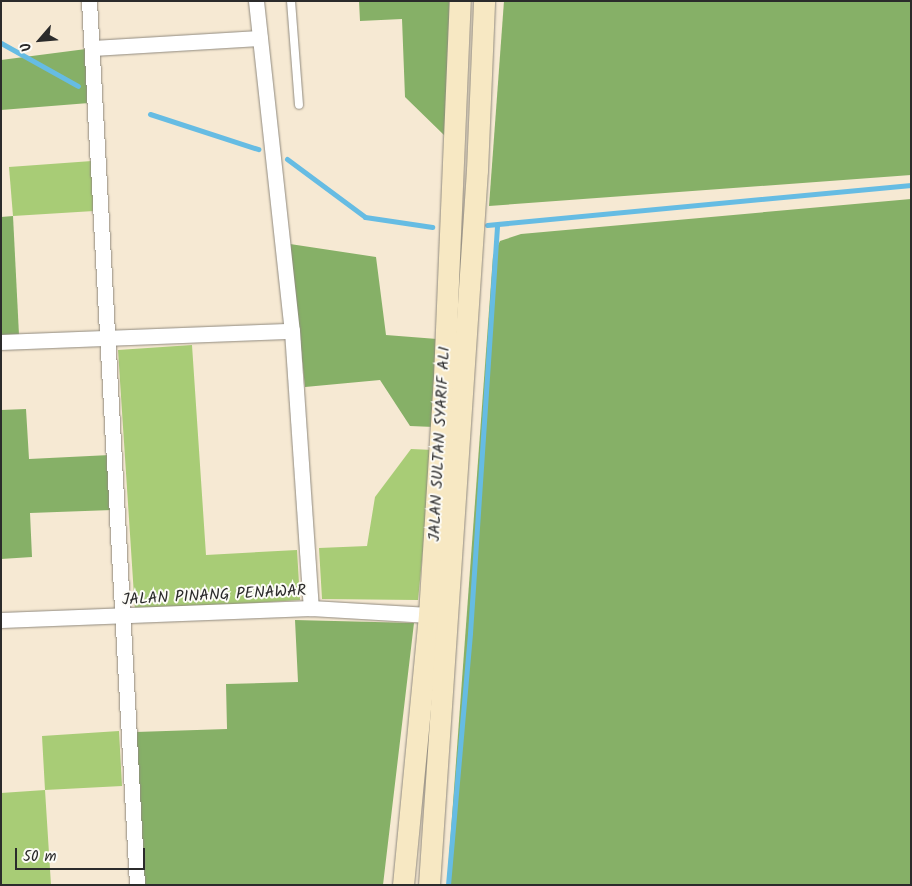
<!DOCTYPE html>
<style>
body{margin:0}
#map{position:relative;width:912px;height:886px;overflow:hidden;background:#f6e9d3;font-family:Kalam,sans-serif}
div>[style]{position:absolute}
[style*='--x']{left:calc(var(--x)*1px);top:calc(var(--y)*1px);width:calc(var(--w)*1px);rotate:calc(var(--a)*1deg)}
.green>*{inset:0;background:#a8cc76}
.forest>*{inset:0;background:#86b067}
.stream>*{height:5px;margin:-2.5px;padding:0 2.5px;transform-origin:2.5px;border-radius:2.5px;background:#66bce3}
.roads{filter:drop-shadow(0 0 1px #908a7f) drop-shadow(0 0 1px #908a7f)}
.lane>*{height:8px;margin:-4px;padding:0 4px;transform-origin:4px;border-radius:4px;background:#fff}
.street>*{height:15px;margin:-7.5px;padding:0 7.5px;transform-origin:7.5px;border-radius:7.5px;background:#fff}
.secondary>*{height:21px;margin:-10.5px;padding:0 10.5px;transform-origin:10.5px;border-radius:10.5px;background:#f7e8c3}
span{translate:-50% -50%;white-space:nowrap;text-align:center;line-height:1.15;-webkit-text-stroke:4px #fdfcf7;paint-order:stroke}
.street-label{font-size:16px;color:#2b2b2b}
.frame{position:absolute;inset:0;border:2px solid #2b2b2b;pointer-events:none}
.north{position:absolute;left:15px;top:15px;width:50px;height:50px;-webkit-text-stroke:4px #fdfcf7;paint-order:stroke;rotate:243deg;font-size:14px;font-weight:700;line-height:20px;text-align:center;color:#2b2b2b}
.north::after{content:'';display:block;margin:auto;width:18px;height:22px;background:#2b2b2b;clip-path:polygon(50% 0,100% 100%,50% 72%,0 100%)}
.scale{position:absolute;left:15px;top:848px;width:130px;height:22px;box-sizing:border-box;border:2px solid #2b2b2b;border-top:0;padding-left:6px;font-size:15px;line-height:18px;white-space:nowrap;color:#2b2b2b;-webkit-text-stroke:4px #fdfcf7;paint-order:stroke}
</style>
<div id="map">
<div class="green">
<div style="clip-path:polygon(92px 161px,94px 211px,13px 216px,9px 167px)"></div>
<div style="clip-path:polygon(192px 345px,206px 555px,297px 550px,300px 600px,135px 611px,118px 350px)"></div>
<div style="clip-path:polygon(411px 449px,433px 450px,418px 600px,322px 599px,319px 548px,367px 546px,375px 497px)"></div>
<div style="clip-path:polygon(119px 731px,122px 786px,45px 790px,51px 885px,1px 885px,1px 793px,45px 790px,42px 736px)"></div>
</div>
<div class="forest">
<div style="clip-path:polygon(359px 1px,450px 1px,445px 136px,405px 97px,402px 19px,360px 21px)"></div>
<div style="clip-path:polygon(504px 1px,911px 1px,911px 175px,489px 206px)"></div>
<div style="clip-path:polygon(86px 49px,89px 103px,1px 110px,1px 60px)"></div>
<div style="clip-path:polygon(911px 199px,911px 885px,447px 885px,493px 256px,500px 241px,521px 234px)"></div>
<div style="clip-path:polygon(13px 216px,19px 335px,1px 335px,1px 217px)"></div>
<div style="clip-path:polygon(290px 244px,376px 257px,386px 335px,437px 339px,434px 427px,410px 426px,380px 380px,305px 387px)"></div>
<div style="clip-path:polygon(26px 409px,29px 459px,110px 455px,112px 510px,30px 513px,32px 557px,1px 559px,1px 410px)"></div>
<div style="clip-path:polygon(295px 620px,414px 623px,383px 885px,144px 885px,136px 732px,227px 729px,226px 684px,298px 682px)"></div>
</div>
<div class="stream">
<div style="--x:1;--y:43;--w:88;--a:29.2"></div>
<div style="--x:150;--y:114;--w:114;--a:18"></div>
<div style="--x:287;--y:159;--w:97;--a:36.6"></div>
<div style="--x:365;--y:217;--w:68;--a:8.5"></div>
<div style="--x:487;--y:225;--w:426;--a:-5.4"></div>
<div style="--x:448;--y:885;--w:253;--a:-85"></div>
<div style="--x:470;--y:633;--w:409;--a:-86.2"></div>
</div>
<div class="roads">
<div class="lane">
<div style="--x:291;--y:1;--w:104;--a:85.6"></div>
</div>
<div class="street">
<div style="--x:89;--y:1;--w:885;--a:86.89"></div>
<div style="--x:256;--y:1;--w:332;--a:83.8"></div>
<div style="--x:292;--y:331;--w:278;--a:86.1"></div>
<div style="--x:92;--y:48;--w:168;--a:-3.4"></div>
<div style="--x:1;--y:342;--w:291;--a:-2.2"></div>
<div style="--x:1;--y:620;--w:310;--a:-2.2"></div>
<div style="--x:311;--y:608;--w:118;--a:3.4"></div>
</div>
<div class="secondary">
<div style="--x:403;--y:885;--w:271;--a:-84.5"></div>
<div style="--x:429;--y:615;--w:238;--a:-86.4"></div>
<div style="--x:444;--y:377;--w:376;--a:-87.6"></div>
<div style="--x:429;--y:885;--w:717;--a:-86.16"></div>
<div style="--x:477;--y:170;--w:169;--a:-87.6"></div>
</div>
</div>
<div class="street-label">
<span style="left:440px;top:444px;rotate:-87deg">JALAN SULTAN SYARIF ALI</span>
<span style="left:214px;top:596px;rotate:-3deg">JALAN PINANG PENAWAR</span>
</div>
<div class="frame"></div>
<div class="north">U</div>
<div class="scale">50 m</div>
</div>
